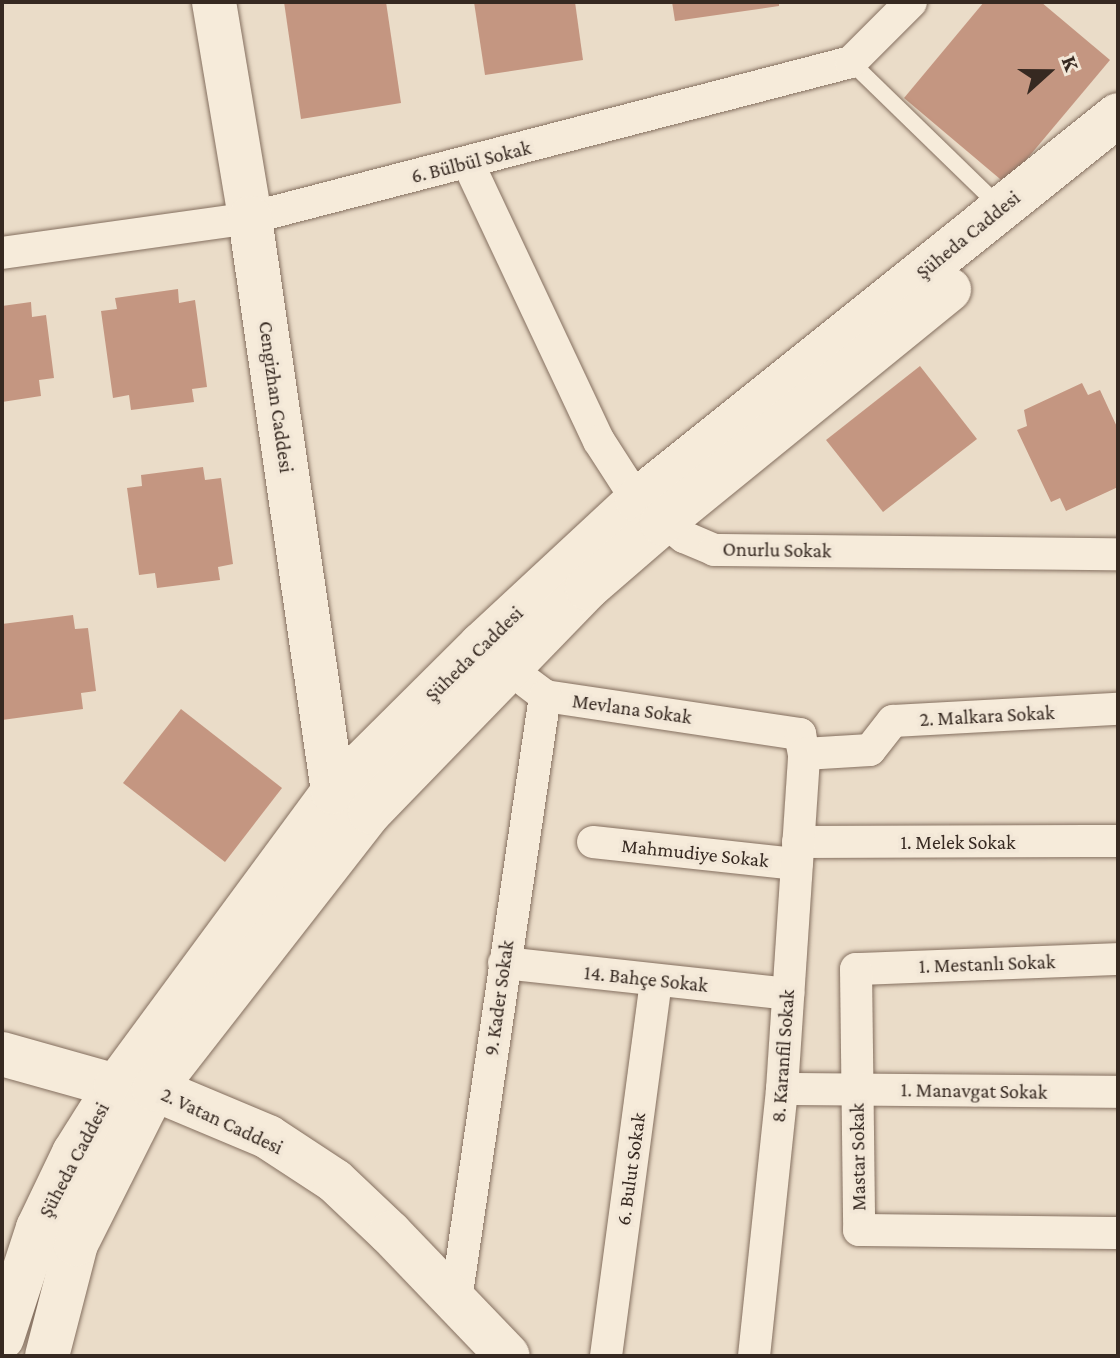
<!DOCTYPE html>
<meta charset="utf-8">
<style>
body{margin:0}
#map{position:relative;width:1120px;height:1358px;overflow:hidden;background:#eadcc8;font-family:"Crimson Pro",serif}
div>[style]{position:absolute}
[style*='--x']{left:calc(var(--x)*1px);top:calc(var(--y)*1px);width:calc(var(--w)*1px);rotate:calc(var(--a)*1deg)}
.building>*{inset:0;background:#c49681}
.roads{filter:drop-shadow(0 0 2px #846f5f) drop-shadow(0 0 2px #846f5f)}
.lane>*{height:16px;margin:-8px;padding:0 8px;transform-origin:8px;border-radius:8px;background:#f6ebda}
.street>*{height:32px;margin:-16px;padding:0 16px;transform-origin:16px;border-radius:16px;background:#f6ebda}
.secondary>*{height:44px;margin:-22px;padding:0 22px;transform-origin:22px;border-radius:22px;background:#f6ebda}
span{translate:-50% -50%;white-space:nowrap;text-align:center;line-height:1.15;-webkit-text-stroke:7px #f2e7d7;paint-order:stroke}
.street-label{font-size:20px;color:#362921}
.frame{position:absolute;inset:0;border:4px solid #362921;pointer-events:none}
.north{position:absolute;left:1008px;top:32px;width:80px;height:80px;-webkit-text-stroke:6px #f2e7d7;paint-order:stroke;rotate:69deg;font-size:22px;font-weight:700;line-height:32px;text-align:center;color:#362921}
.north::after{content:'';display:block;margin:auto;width:28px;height:36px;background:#362921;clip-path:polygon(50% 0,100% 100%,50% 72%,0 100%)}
</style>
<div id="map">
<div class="building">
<div style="clip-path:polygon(284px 2px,386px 2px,401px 103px,301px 119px)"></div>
<div style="clip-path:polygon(474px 2px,575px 2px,583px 60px,485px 75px)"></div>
<div style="clip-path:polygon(672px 2px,779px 2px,779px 6px,675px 21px)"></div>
<div style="clip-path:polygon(984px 2px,1041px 2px,1110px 60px,1006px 184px,904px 98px)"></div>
<div style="clip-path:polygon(178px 289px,179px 303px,195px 300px,207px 387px,192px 389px,194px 402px,131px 410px,129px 395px,113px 398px,101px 311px,117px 309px,115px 298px)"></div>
<div style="clip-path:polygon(31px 302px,32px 317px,46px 315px,54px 378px,39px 380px,41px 396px,2px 402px,2px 306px)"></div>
<div style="clip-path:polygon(920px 366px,977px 439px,883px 512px,826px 440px)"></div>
<div style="clip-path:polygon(1082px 383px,1088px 395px,1100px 390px,1118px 429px,1118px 487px,1066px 511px,1060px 498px,1051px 502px,1017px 430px,1027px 426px,1024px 410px)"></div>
<div style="clip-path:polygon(203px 467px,205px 480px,221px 478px,233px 564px,218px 567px,220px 580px,157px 588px,155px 573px,139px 575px,127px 488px,142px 486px,141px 475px)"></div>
<div style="clip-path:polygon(73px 615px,75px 629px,88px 628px,96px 691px,81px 693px,83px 709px,2px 720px,2px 624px)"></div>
<div style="clip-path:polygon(181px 709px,282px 788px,225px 862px,123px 783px)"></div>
</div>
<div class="roads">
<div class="lane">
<div style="--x:851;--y:62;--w:206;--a:44.2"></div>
</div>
<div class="street">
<div style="--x:468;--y:163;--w:307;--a:64.8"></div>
<div style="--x:599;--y:441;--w:70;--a:57.2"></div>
<div style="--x:637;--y:500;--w:60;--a:38.2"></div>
<div style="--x:684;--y:537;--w:33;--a:23"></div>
<div style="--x:714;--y:550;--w:404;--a:0.6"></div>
<div style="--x:2;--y:253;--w:250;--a:-8"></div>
<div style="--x:250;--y:218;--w:621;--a:-14.55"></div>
<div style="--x:851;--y:62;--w:85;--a:-45"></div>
<div style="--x:528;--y:683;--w:21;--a:37"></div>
<div style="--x:545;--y:696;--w:258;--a:8.5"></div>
<div style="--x:800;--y:734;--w:20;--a:79"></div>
<div style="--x:593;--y:842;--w:205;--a:6.2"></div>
<div style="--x:798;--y:842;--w:320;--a:-0.2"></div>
<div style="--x:1118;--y:959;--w:262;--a:177.8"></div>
<div style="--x:856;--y:969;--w:261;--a:89.3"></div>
<div style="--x:859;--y:1230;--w:259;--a:0.7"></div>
<div style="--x:504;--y:963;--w:286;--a:6.2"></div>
<div style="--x:782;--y:1089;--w:336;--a:0.5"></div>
<div style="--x:456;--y:1300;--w:611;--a:-81.62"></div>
<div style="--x:606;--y:1356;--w:378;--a:-82.4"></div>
<div style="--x:754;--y:1356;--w:268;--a:-84"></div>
<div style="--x:782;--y:1089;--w:336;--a:-86.2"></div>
<div style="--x:804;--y:754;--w:66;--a:-3.5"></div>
<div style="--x:870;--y:750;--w:37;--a:-52"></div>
<div style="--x:893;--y:721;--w:225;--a:-3.1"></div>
</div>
<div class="secondary">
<div style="--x:214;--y:2;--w:219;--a:80.5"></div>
<div style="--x:250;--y:218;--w:580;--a:81.77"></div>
<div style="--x:2;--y:1054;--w:118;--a:15.7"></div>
<div style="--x:116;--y:1086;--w:38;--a:5"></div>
<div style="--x:154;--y:1089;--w:124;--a:22.8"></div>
<div style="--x:268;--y:1137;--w:80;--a:33.3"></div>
<div style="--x:335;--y:1181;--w:76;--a:43.4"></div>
<div style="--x:390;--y:1233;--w:170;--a:46.2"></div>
<div style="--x:2;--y:1338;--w:116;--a:-71.9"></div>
<div style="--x:38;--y:1228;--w:83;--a:-64.4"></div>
<div style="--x:74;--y:1153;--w:79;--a:-57.9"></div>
<div style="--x:116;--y:1086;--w:365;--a:-53.6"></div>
<div style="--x:333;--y:792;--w:209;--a:-44.8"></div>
<div style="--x:481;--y:645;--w:213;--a:-42.9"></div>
<div style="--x:637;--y:500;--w:616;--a:-38.67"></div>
<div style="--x:47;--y:1356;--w:116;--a:-75.5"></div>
<div style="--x:76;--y:1244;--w:174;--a:-63.3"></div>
<div style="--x:154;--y:1089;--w:351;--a:-52.1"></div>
<div style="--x:370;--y:812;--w:312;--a:-45.9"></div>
<div style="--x:587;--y:588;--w:99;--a:-40.9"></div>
<div style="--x:662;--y:523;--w:370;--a:-39.1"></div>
</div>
</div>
<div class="street-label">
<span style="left:471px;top:162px;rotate:-14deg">6. Bülbül Sokak</span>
<span style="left:968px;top:235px;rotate:-39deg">Şüheda Caddesi</span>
<span style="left:276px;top:397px;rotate:82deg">Cengizhan Caddesi</span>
<span style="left:777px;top:550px;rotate:1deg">Onurlu Sokak</span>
<span style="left:474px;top:654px;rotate:-44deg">Şüheda Caddesi</span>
<span style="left:632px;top:709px;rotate:8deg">Mevlana Sokak</span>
<span style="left:987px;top:716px;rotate:-3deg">2. Malkara Sokak</span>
<span style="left:958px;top:842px">1. Melek Sokak</span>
<span style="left:695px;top:853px;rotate:6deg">Mahmudiye Sokak</span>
<span style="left:987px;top:964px;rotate:-2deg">1. Mestanlı Sokak</span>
<span style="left:646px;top:979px;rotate:6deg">14. Bahçe Sokak</span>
<span style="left:499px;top:998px;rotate:-82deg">9. Kader Sokak</span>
<span style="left:783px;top:1056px;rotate:-86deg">8. Karanfil Sokak</span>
<span style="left:974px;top:1091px;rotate:1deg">1. Manavgat Sokak</span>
<span style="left:222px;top:1121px;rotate:25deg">2. Vatan Caddesi</span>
<span style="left:858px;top:1157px;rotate:-91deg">Mastar Sokak</span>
<span style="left:74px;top:1160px;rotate:-62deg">Şüheda Caddesi</span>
<span style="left:631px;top:1169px;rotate:-82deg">6. Bulut Sokak</span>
</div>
<div class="frame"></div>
<div class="north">K</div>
</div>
